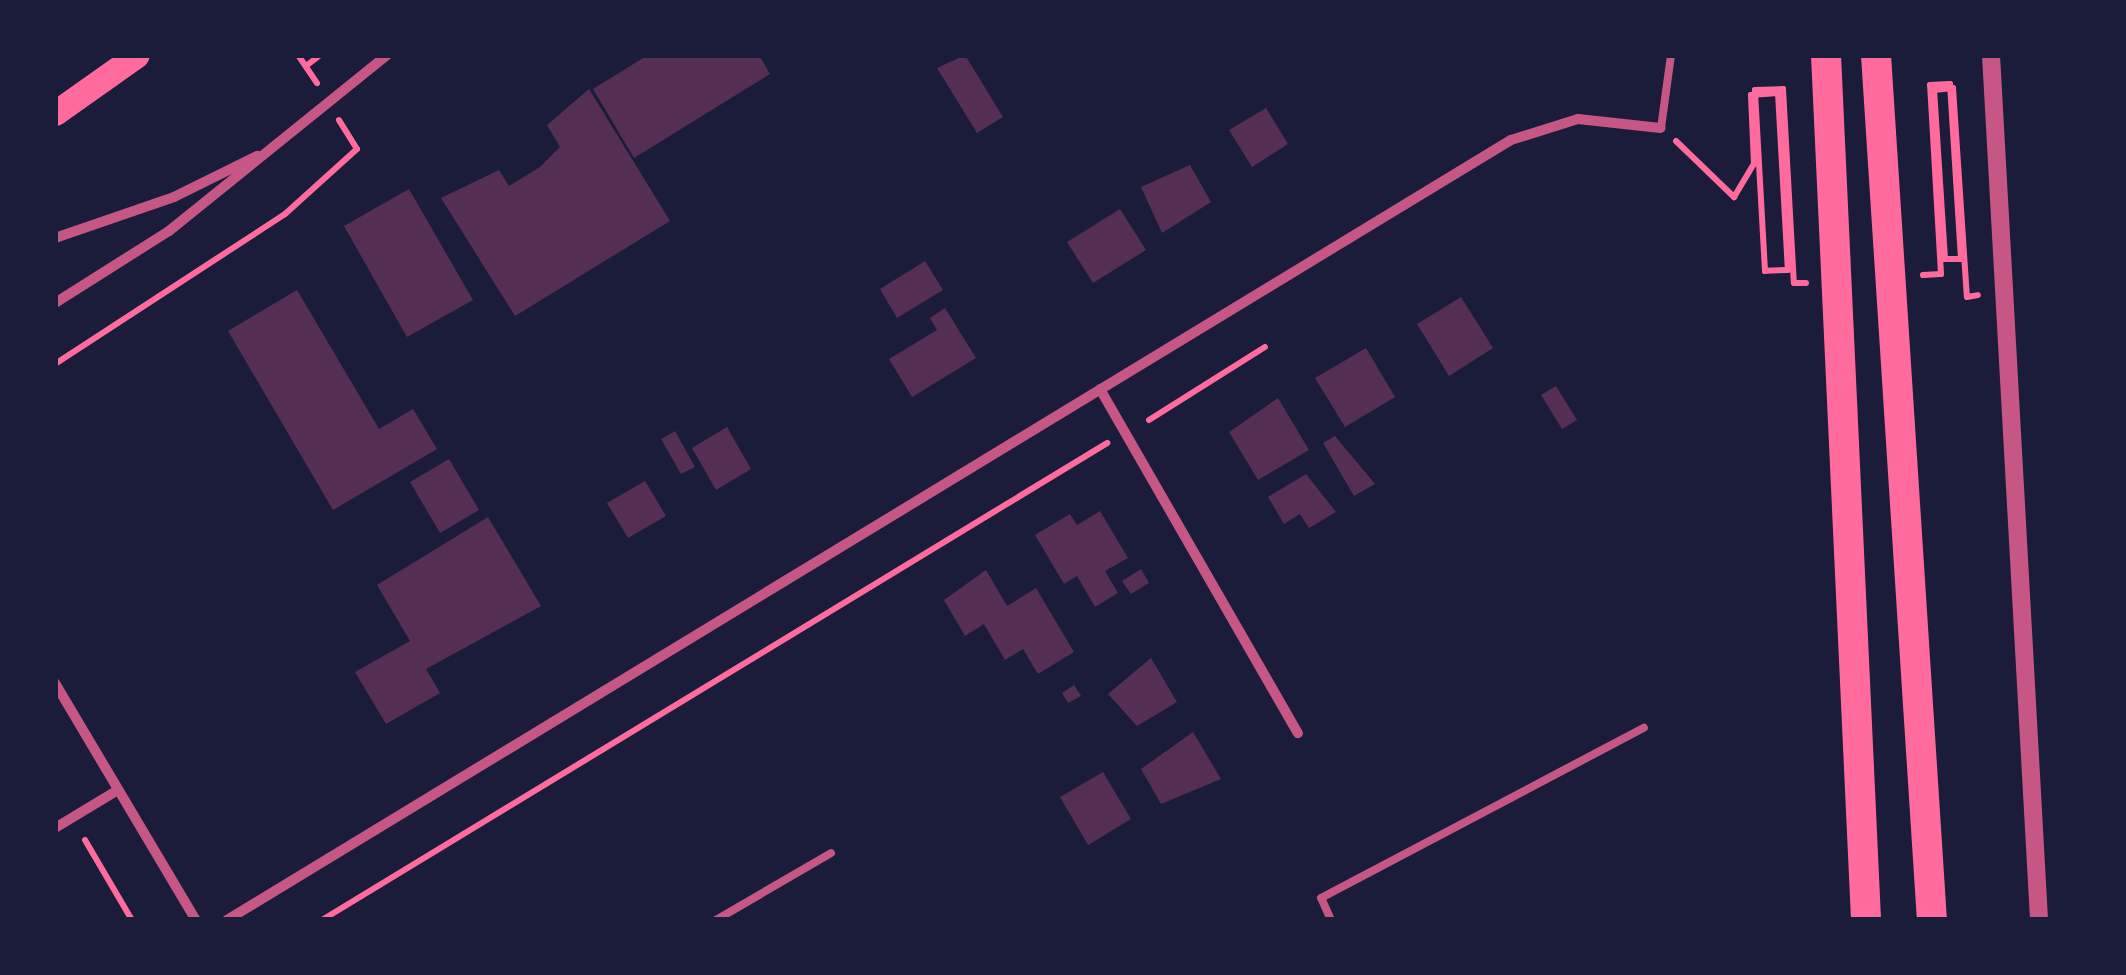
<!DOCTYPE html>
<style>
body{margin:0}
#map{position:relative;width:2126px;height:975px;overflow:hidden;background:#1b1b3a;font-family:"IBM Plex Sans",sans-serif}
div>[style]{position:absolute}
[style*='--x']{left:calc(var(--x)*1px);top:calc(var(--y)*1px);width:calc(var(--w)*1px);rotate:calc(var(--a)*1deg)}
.building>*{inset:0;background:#542f53}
.path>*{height:6px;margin:-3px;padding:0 3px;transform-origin:3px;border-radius:3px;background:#ff6b9d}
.service>*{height:8px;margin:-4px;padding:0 4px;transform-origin:4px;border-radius:4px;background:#c65784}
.minor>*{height:10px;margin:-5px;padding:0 5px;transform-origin:5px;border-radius:5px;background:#c65784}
.tertiary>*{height:18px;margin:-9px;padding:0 9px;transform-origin:9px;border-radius:9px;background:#c65784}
.primary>*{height:25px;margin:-12.5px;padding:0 12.5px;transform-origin:12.5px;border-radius:12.5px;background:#ff6b9d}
.motorway>*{height:30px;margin:-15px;padding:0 15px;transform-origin:15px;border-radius:15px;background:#ff6b9d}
span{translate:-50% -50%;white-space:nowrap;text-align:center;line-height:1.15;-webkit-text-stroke:8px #1b1b3a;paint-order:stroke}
.frame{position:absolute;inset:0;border:58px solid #1b1b3a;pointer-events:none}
</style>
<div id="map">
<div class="building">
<div style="clip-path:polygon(648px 55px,759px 55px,770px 74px,634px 158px,593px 89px)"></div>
<div style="clip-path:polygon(965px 55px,1003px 117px,977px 133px,937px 68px)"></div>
<div style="clip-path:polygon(589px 89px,670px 221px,515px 316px,441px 198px,499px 170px,509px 186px,540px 167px,560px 147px,547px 125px)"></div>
<div style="clip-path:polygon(1266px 108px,1288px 144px,1252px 167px,1229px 130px)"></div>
<div style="clip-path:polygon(1190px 165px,1211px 202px,1162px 233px,1141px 187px)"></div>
<div style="clip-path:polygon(409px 189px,473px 300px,407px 337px,344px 226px)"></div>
<div style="clip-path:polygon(1120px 209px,1146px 250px,1093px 283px,1067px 242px)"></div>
<div style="clip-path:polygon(925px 261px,943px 290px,897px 318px,880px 289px)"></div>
<div style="clip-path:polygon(297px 290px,379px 429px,413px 409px,437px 449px,333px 510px,228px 331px)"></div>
<div style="clip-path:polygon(1461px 297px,1493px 348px,1449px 376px,1417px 324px)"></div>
<div style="clip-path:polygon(945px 308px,976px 358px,912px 397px,889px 359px,937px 330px,930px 318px)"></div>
<div style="clip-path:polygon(1366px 348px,1395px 397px,1345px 427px,1315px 378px)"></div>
<div style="clip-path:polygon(1556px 386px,1577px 420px,1562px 429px,1541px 395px)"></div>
<div style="clip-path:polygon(1278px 398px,1309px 450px,1258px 480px,1229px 432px)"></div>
<div style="clip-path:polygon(727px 427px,751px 469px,716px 490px,692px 448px)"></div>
<div style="clip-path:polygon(675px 431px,695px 467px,681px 474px,661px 439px)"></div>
<div style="clip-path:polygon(1335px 436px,1375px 484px,1354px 496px,1323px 443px)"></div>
<div style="clip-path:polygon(449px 459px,479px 510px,440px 533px,410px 482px)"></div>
<div style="clip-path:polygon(1306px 474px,1336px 512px,1309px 528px,1300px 514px,1284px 524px,1268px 497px)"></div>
<div style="clip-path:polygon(645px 481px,666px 516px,628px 538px,607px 503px)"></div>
<div style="clip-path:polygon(1100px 511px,1128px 558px,1105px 571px,1118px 593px,1095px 607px,1077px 576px,1064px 584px,1035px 535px,1070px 514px,1077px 525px)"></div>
<div style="clip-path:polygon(488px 517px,541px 606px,426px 669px,440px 693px,386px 724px,355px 672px,410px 641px,377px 585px)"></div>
<div style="clip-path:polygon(1141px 569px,1149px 583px,1131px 594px,1122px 581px)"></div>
<div style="clip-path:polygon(986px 570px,1007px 606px,1036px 588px,1074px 652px,1038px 674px,1023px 649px,1005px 660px,984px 624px,965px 636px,944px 600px)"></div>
<div style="clip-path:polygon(1151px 658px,1177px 702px,1137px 726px,1108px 694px)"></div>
<div style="clip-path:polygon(1074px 685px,1081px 696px,1068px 703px,1062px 693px)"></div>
<div style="clip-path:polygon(1193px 732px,1221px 779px,1161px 804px,1141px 769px)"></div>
<div style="clip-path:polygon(1103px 772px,1131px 819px,1088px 845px,1060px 797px)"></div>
</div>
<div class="path">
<div style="--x:298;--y:55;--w:34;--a:56"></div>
<div style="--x:306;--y:66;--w:18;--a:-38"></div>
<div style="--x:1676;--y:141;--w:81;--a:44"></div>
<div style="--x:1734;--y:197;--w:39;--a:-59"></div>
<div style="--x:1754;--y:164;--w:69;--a:-92.5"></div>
<div style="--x:1751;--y:95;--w:27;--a:-4"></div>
<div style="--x:1778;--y:93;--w:177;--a:86.8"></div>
<div style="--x:1788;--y:270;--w:23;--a:178"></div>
<div style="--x:1765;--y:271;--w:181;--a:-93.2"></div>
<div style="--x:1755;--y:90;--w:28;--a:-2"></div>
<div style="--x:1783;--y:89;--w:194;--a:86.8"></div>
<div style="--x:1794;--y:283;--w:12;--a:0"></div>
<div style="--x:1923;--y:275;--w:18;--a:-3"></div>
<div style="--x:1941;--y:274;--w:189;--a:-93.3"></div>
<div style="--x:1930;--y:85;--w:20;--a:-3"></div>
<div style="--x:1950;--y:84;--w:175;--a:86.4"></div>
<div style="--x:1961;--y:259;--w:16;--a:180"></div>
<div style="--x:1945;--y:259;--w:169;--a:-93.7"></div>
<div style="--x:1934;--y:90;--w:19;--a:-6"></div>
<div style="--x:1953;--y:88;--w:209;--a:86.2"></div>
<div style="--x:1967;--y:297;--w:11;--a:-10"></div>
<div style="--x:55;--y:364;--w:275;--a:-33.1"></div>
<div style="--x:285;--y:214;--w:97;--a:-42.1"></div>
<div style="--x:357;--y:149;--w:34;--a:-122"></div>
<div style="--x:1149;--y:420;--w:137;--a:-32.2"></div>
<div style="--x:85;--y:840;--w:93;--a:59.6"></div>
<div style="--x:322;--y:920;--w:919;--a:-31.28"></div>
</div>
<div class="service">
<div style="--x:1661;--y:128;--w:74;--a:-82.2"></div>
<div style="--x:716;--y:920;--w:133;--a:-30.2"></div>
<div style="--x:1331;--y:920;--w:24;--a:-114"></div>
<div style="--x:1321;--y:898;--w:365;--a:-27.8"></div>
</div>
<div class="minor">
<div style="--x:55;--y:238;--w:126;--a:-19"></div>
<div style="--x:174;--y:197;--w:93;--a:-26.3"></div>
<div style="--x:55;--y:303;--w:135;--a:-32.3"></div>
<div style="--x:169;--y:231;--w:280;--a:-38.9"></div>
<div style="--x:1100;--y:389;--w:397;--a:60.1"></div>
<div style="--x:55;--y:683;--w:276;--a:59.3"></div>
<div style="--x:55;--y:828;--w:74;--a:-31.1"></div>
<div style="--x:227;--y:920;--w:1502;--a:-31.28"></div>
<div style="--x:1511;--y:140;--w:70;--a:-17.4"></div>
<div style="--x:1578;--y:119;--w:83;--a:6.2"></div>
</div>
<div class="tertiary">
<div style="--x:1991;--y:55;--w:866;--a:86.82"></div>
</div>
<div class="primary">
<div style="--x:55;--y:113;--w:100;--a:-35.3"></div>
</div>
<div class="motorway">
<div style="--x:1826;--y:55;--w:866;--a:87.35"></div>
<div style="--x:1876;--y:55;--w:867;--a:86.3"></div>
</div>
<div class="frame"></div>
</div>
